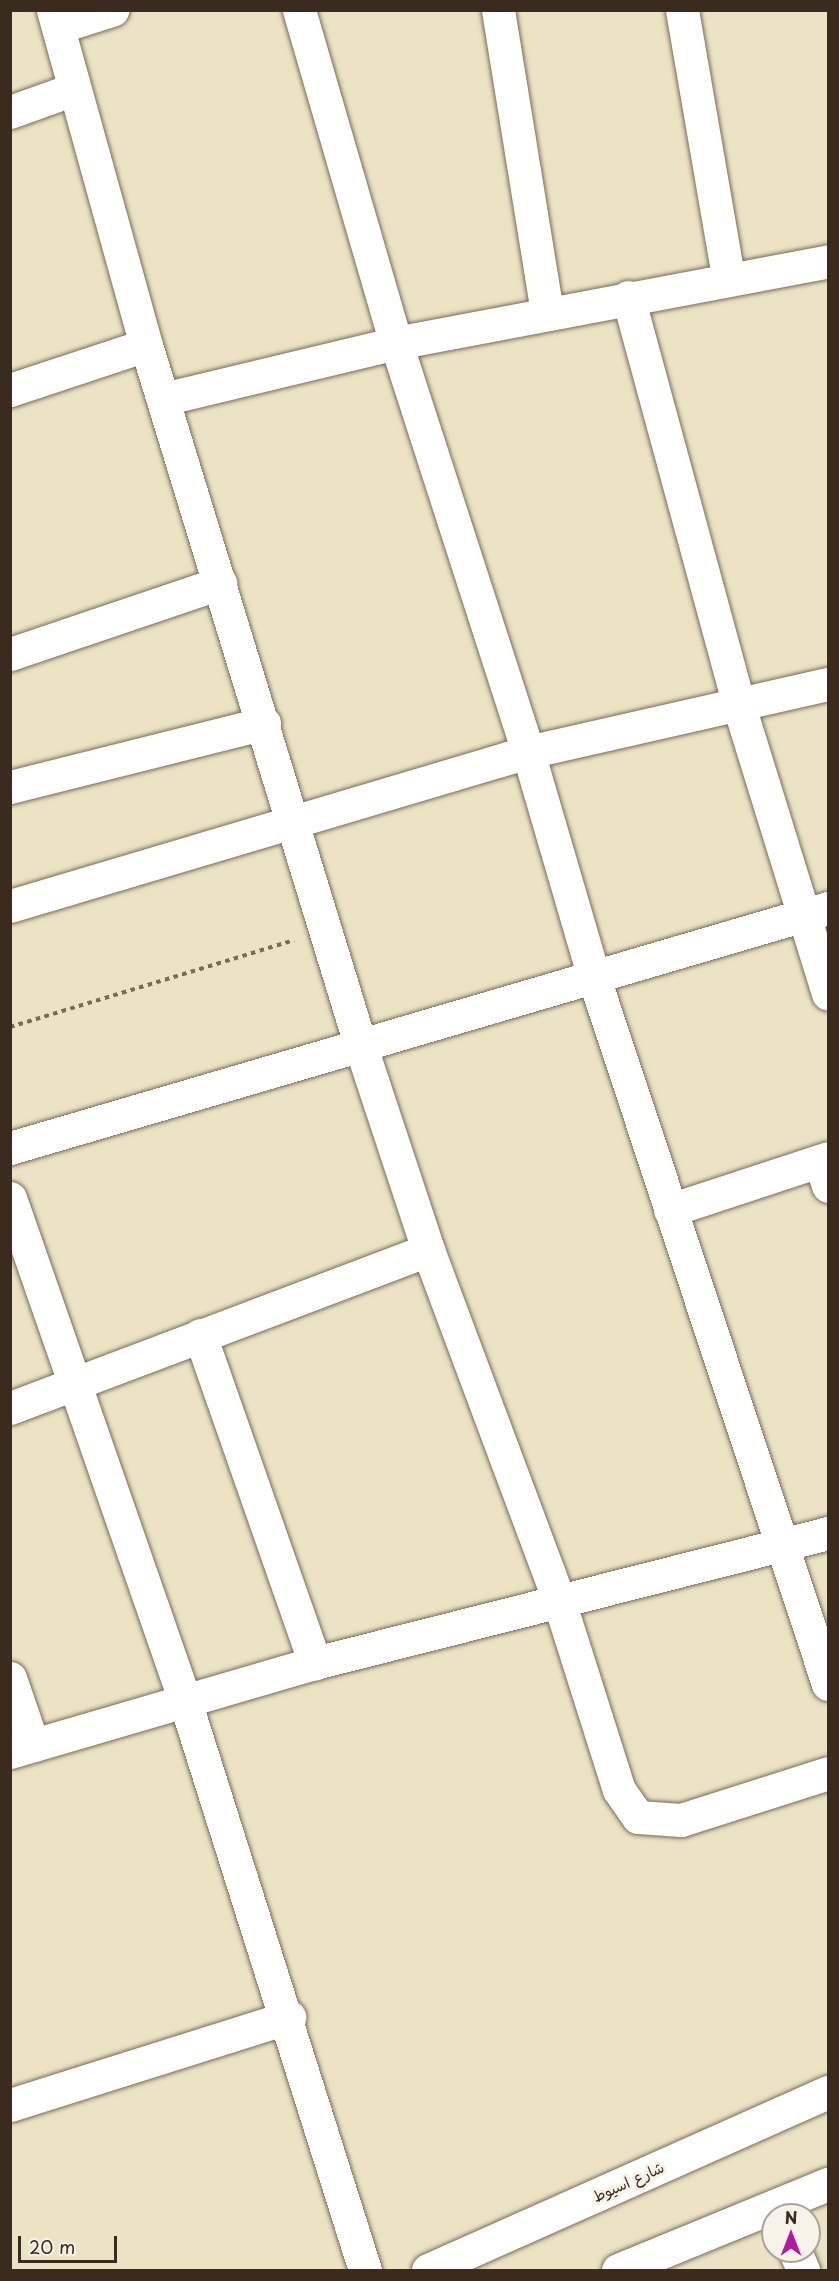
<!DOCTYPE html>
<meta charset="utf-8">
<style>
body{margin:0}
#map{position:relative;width:839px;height:2281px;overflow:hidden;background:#ebe3c3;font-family:"Playpen Sans","Playpen Sans Arabic",sans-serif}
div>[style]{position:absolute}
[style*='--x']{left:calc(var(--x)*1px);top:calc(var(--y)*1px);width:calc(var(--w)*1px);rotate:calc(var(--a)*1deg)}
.path>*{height:4px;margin-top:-2px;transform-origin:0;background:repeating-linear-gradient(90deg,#796b58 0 4.5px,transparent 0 9px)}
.roads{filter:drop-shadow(0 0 2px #796b58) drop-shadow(0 0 2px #796b58)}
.minor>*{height:33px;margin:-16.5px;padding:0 16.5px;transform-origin:16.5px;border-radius:16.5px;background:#fff}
span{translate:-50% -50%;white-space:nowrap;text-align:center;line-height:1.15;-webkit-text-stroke:6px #f7f3e8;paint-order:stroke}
.street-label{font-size:15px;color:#3b2a1e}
.frame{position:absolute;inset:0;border:12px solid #3b2a1e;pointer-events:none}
.north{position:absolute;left:761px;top:2203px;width:60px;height:60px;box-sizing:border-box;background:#f7f3e8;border:2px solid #aca397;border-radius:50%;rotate:0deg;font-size:16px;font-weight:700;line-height:24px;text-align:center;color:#3b2a1e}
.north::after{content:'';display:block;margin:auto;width:21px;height:27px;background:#b5179e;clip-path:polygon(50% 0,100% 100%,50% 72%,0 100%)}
.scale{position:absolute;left:18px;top:2236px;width:99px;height:27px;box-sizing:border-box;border:3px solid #3b2a1e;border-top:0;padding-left:8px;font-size:18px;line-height:21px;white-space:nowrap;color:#3b2a1e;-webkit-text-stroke:4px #f7f3e8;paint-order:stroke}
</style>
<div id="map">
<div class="path">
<div style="--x:10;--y:1027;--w:297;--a:-17"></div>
</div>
<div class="roads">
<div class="minor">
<div style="--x:53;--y:10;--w:348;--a:74.5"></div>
<div style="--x:146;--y:345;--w:731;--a:72.98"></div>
<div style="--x:360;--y:1044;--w:217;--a:71.7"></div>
<div style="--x:428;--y:1250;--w:375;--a:69.5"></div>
<div style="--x:559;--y:1601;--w:198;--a:72.4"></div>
<div style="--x:619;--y:1790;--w:33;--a:55"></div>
<div style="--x:638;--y:1817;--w:43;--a:4"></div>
<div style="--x:681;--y:1820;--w:154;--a:-17.7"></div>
<div style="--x:299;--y:10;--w:347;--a:73.8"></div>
<div style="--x:396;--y:343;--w:430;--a:72.1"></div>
<div style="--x:528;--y:752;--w:232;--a:73.7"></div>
<div style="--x:593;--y:975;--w:747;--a:71.66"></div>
<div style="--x:498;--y:10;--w:307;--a:80.8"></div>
<div style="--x:682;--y:10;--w:271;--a:80.2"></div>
<div style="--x:58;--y:27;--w:57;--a:-17.5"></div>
<div style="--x:10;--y:112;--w:68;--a:-19.8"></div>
<div style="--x:628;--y:297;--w:424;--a:74.8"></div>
<div style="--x:739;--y:706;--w:301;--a:72.8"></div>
<div style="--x:10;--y:390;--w:143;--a:-18.3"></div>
<div style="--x:163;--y:399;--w:240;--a:-13.5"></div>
<div style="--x:396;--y:343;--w:440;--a:-10.7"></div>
<div style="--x:10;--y:654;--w:222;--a:-18.7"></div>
<div style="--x:10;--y:787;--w:262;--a:-14.1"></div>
<div style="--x:10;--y:906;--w:540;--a:-16.56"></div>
<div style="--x:528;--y:752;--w:308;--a:-12.8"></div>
<div style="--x:10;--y:1148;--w:852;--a:-16.35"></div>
<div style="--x:820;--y:1161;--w:26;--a:72"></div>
<div style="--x:10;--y:1198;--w:533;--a:70.82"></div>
<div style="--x:185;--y:1701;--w:597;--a:72.45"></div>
<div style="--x:670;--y:1210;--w:166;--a:-18.2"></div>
<div style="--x:200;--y:1335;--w:348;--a:70.7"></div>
<div style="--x:10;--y:1408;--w:447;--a:-20.7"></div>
<div style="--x:10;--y:1678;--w:71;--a:71.1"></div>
<div style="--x:10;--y:1752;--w:318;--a:-16.3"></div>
<div style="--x:315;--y:1663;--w:529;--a:-14.22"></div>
<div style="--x:10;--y:2105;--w:293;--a:-17.5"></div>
<div style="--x:795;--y:2251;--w:21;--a:67"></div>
<div style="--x:428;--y:2270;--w:438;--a:-24"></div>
<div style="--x:618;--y:2270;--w:227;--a:-22.3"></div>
</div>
</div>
<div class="street-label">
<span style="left:628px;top:2181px;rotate:-24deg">شارع اسيوط</span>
</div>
<div class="frame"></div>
<div class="north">N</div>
<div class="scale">20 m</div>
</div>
